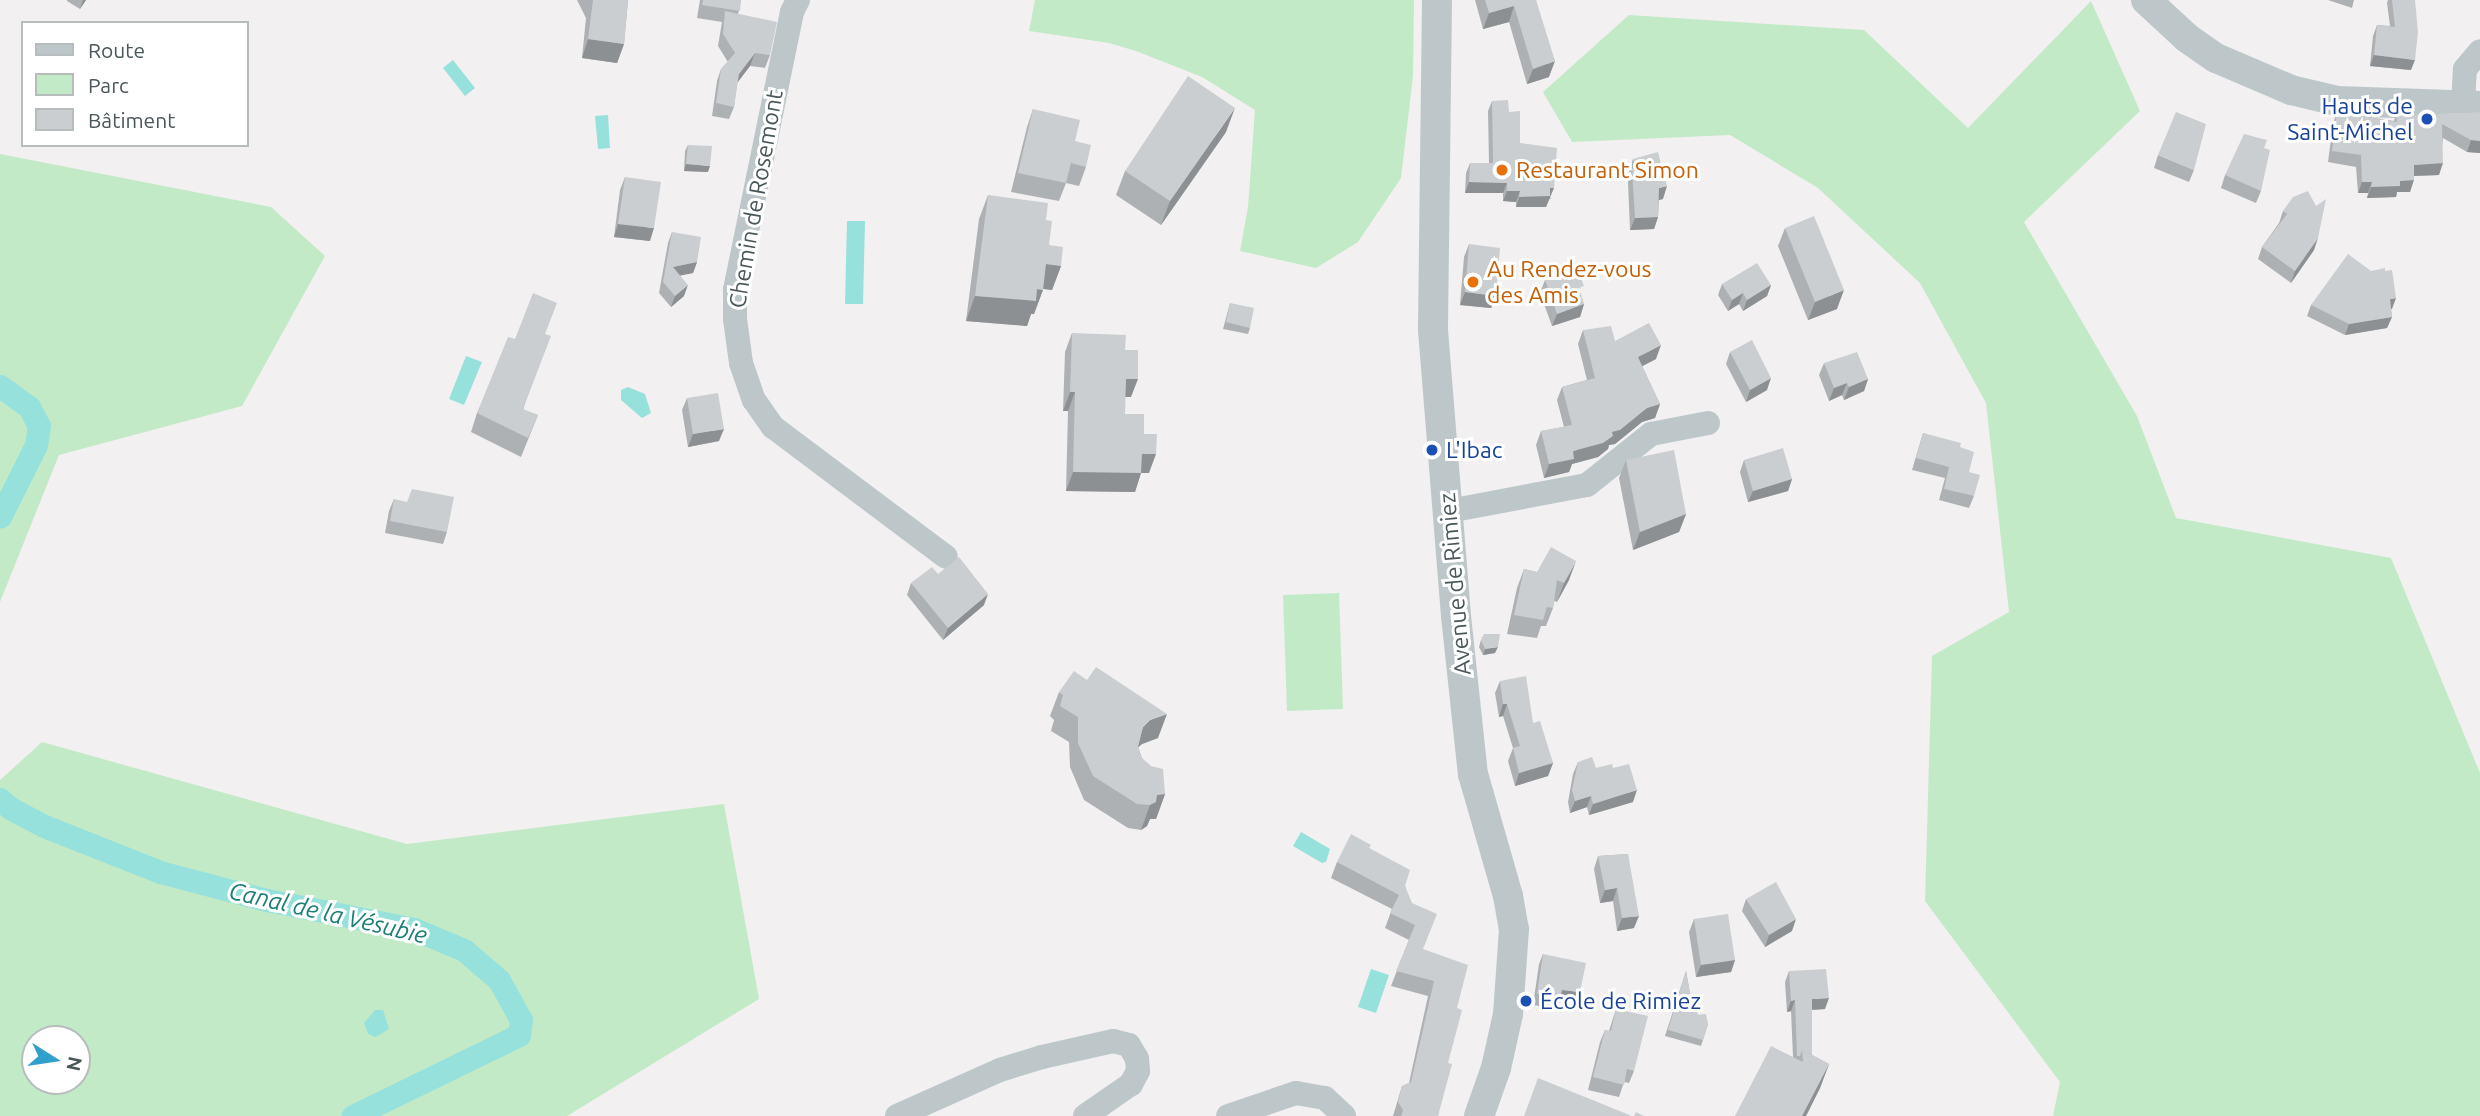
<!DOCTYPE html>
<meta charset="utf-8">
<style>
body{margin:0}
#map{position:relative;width:2480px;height:1116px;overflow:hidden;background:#f2f0f0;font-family:Ubuntu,sans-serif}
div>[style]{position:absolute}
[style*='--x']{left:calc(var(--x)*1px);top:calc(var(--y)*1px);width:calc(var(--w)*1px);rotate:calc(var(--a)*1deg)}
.green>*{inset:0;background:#c3eac7}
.water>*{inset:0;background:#96e1dc}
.canal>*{height:23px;margin:-11.5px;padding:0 11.5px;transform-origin:11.5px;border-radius:11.5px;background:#96e1dc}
.minor>*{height:24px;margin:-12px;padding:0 12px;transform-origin:12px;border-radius:12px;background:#bdc7ca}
.tertiary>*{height:30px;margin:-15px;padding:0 15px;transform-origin:15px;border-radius:15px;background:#bdc7ca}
.wall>*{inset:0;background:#aeb1b3}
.shaded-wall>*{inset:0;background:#8d9092}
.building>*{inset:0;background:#caced0}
.dots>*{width:19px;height:19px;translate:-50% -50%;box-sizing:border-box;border:4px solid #fff;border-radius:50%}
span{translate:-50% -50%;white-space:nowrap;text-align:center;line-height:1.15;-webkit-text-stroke:6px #fff;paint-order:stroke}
.transit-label{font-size:23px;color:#164399}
.right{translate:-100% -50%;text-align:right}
.left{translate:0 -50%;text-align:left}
.food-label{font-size:23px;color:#c56008}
.street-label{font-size:23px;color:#4a575a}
.water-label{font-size:24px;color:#1b7e77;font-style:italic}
.legend{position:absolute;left:21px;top:21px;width:228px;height:126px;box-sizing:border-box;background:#fff;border:2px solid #b7bcbd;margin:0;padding:9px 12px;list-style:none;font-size:21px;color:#4a575a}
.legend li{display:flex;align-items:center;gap:14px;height:35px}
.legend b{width:35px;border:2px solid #b7bcbd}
.north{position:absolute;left:21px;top:1025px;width:70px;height:70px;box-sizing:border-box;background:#fff;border:2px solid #b7bcbd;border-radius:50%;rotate:102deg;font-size:19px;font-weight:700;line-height:28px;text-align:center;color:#4a575a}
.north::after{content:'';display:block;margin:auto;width:24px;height:32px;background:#2f9fcc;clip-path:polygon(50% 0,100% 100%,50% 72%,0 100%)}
</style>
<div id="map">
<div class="green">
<div style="clip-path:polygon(1035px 0,1414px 0,1413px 76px,1401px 178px,1358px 242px,1316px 268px,1240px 251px,1248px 207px,1255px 110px,1202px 77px,1136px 51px,1109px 43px,1029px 31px)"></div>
<div style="clip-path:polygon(2091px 1px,2140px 111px,2024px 222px,2137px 416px,2176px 518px,2391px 558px,2480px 773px,2480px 1116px,2053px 1116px,2060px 1082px,1925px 901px,1932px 656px,2009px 612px,1986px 403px,1920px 283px,1818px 188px,1730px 135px,1572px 142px,1543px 92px,1629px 15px,1864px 30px,1968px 128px)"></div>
<div style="clip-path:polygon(0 154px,271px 207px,325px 256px,242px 406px,59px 455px,0 602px)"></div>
<div style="clip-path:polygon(1339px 593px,1343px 709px,1287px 711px,1283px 595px)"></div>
<div style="clip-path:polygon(evenodd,42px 742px,407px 844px,724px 804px,759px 999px,567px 1116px,0 1116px,0 780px,42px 742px,35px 1039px,77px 1039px,77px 1081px,35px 1081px,35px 1039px)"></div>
</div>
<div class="water">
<div style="clip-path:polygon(453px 60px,475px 88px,465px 96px,443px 68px)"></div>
<div style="clip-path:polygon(608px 115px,610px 148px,598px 149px,595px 116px)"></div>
<div style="clip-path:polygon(847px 221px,865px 221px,863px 304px,845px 304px)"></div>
<div style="clip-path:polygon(466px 356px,482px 362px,464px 405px,449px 399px)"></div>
<div style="clip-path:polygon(628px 387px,645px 394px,651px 413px,642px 418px,621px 400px,621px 390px)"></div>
<div style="clip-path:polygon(1301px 832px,1330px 849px,1326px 862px,1322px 863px,1293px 846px)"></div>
<div style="clip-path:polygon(1371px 969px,1389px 975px,1376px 1013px,1358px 1007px)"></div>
<div style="clip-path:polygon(375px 1010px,383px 1010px,389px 1029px,376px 1037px,368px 1034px,364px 1023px)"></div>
</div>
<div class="canal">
<div style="--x:0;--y:386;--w:36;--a:36"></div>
<div style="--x:29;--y:407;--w:21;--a:62"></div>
<div style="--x:39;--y:426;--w:19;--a:99"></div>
<div style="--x:36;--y:445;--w:80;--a:116.6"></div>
<div style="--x:0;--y:799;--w:13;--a:42"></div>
<div style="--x:10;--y:808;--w:38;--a:28"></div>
<div style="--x:44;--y:826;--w:125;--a:21.6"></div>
<div style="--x:160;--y:872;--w:111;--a:14.7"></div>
<div style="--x:267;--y:900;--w:150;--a:11.2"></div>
<div style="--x:414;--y:929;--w:54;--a:22.8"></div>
<div style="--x:464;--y:950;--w:46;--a:40.6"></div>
<div style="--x:499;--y:980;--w:46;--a:61.2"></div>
<div style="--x:521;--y:1020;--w:15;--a:98"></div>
<div style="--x:519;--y:1035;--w:185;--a:154"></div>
</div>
<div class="minor">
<div style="--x:798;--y:0;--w:13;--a:117"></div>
<div style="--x:792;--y:12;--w:284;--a:101.6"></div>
<div style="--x:735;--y:290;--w:29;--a:90"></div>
<div style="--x:735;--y:319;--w:44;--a:82.2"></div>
<div style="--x:741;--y:363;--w:39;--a:71"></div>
<div style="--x:754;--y:400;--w:33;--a:55"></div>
<div style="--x:773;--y:427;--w:216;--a:36.9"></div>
<div style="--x:2463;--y:105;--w:36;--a:-87"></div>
<div style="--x:2465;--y:69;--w:23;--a:-50"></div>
<div style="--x:1449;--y:511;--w:140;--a:-10.7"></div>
<div style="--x:1587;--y:485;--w:82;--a:-38.6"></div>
<div style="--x:1651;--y:434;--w:58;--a:-10.9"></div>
<div style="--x:897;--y:1116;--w:113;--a:-24.1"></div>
<div style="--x:1000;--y:1070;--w:44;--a:-17.2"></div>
<div style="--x:1042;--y:1057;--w:73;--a:-12.7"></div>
<div style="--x:1113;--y:1041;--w:16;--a:14"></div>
<div style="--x:1129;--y:1045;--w:16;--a:60"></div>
<div style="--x:1137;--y:1059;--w:12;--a:85"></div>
<div style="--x:1138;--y:1071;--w:15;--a:118"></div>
<div style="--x:1131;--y:1084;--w:56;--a:145.2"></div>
<div style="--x:1228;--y:1116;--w:72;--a:-18.7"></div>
<div style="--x:1296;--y:1093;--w:29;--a:10"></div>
<div style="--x:1325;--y:1098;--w:26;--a:43"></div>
</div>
<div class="tertiary">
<div style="--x:1437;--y:0;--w:330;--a:90.7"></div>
<div style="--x:1433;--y:330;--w:287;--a:85.4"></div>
<div style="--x:1456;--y:616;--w:159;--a:83.9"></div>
<div style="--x:1473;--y:774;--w:127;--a:74"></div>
<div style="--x:1508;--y:896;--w:34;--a:80"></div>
<div style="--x:1514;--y:929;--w:85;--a:94"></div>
<div style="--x:1508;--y:1014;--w:55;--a:102.5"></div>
<div style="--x:1496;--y:1068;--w:51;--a:109.5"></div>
<div style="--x:2146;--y:0;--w:56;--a:42.8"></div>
<div style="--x:2187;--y:38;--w:35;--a:35"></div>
<div style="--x:2216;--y:58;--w:82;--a:23.1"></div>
<div style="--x:2291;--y:90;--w:47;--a:13.4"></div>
<div style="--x:2337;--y:101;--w:143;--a:2"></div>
</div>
<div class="wall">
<div style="clip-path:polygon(67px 0,86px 0,80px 9px,67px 1px)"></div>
<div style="clip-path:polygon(577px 0,628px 0,624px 44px,617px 63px,582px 58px,586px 18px)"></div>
<div style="clip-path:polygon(700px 0,741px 0,738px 14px,770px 55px,765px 68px,750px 66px,737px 83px,734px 107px,729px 119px,712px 116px,717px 81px,721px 69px,728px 62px,718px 46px,722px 22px,697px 18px)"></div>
<div style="clip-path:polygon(1475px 0,1536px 0,1549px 77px,1527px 84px,1509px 22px,1483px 29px)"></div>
<div style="clip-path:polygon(2328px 0,2354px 0,2352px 8px)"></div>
<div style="clip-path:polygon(2388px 0,2415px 0,2411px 70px,2370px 66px,2373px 36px,2377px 25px,2390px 26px,2387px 3px)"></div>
<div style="clip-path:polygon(1492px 101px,1509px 112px,1520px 143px,1551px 199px,1549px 199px,1546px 207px,1516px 207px,1516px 202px,1503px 201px,1503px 193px,1465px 193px,1466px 173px,1470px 163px,1489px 163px,1488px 111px)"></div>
<div style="clip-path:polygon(1033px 109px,1075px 141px,1086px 167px,1079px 186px,1066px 183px,1059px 201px,1011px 192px,1027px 127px)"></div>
<div style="clip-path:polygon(2337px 112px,2394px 121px,2396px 115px,2480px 112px,2480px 153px,2467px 152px,2443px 138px,2439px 175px,2414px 176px,2410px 192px,2397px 192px,2396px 197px,2367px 198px,2368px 193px,2358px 193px,2356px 167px,2328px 162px,2333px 124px)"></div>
<div style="clip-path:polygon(1226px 132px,1161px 225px,1116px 195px,1125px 171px)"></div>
<div style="clip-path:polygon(688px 145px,708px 172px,684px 171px,685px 151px)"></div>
<div style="clip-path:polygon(2264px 148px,2261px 191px,2256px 203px,2221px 188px,2225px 175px)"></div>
<div style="clip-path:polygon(2158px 155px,2194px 170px,2189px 182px,2154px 168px)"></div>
<div style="clip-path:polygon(1633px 159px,1663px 199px,1659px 200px,1658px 217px,1654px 229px,1630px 230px,1628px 182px,1630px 175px,1629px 171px)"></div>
<div style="clip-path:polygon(625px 177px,650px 241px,614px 237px,620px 190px)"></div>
<div style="clip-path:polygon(988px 195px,1046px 220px,1049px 245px,1061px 266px,1052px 290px,1043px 289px,1034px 314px,1031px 314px,1027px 326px,966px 321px,979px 219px)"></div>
<div style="clip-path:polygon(2316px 206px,2314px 250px,2291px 283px,2258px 259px,2262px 247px,2279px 223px,2283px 211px)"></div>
<div style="clip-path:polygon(1785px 228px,1837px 309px,1808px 320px,1778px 246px)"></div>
<div style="clip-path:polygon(672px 232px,697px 262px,693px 273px,680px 275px,684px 296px,671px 307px,659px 293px,668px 243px)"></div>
<div style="clip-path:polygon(1469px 244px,1496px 296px,1491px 308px,1460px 305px,1464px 257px)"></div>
<div style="clip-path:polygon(2371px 271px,2385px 271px,2392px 309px,2391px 309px,2392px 317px,2387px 328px,2345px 335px,2307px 316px,2311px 305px)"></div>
<div style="clip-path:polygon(1545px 280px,1584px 304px,1580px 317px,1552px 326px,1540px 293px)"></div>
<div style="clip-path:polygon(1722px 284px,1771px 285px,1767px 296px,1743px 311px,1739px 304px,1728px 311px,1718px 295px)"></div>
<div style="clip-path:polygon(1230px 303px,1250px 328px,1248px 334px,1223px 329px)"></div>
<div style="clip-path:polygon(1583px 330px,1615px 341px,1656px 359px,1642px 366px,1660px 404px,1655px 418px,1642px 422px,1615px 444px,1609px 445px,1608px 449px,1598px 457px,1572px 464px,1569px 472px,1544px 478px,1536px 445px,1541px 431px,1564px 427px,1557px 400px,1562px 387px,1587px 380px,1578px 344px)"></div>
<div style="clip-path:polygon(1072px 333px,1125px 350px,1131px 397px,1125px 397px,1125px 414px,1144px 434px,1149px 473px,1141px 473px,1135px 492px,1066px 491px,1068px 411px,1063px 411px,1065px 352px)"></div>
<div style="clip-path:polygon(546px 334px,523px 410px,538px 415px,521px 457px,471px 432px,477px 413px,515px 339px)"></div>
<div style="clip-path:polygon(1730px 352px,1767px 390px,1746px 402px,1726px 364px)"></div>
<div style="clip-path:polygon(1824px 363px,1868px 379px,1864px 391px,1844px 400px,1842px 395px,1829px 401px,1819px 375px)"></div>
<div style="clip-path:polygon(687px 398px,719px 441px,688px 447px,682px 410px)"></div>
<div style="clip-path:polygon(1923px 433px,1960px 447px,1969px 472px,1974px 496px,1969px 508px,1939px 500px,1945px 478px,1912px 470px)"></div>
<div style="clip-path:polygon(1626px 460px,1686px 514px,1679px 532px,1633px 550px,1619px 478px)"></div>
<div style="clip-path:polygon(1744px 460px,1792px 479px,1788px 491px,1748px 502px,1740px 472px)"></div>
<div style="clip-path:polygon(394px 499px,447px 532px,443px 544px,385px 533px,389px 511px)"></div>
<div style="clip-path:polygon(1524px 569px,1569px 580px,1557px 602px,1554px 601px,1553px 608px,1546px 626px,1541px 626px,1537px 638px,1507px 634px,1517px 588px)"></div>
<div style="clip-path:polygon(911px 583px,984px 605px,943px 640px,907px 595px)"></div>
<div style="clip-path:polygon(1481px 640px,1495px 653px,1483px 655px,1479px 647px)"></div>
<div style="clip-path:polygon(1500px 681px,1533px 723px,1553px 763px,1548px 776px,1515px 786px,1508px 761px,1513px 748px,1503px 716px,1499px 717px,1495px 693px)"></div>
<div style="clip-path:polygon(1059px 692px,1158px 738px,1142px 744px,1138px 747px,1142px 758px,1165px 794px,1156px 819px,1150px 819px,1147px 826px,1141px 830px,1128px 828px,1084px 800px,1070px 767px,1069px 742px,1051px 731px,1054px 720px,1050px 716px)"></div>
<div style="clip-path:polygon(1578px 762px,1596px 768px,1613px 768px,1633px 802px,1589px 815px,1587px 807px,1570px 813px,1568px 802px,1573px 774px)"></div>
<div style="clip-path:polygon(1369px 848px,1405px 886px,1423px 949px,1457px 1008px,1438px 1116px,1393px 1116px,1402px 1086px,1409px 1083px,1428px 996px,1391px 986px,1409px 940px,1385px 928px,1392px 909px,1331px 878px,1337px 862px)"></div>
<div style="clip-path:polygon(1628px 854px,1634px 928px,1617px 931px,1613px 901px,1600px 903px,1594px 869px,1598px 856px)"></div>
<div style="clip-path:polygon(1746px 899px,1792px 931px,1765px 947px,1742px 911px)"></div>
<div style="clip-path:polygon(1694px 919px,1735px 960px,1731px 972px,1696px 977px,1689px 932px)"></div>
<div style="clip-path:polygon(1543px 954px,1577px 1002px,1560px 1000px,1557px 1009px,1533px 1005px,1539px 964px)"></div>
<div style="clip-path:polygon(1686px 971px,1693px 1010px,1708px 1024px,1701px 1046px,1665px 1036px)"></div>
<div style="clip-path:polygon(1789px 971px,1825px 1009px,1812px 1010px,1812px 1055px,1829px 1064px,1820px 1088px,1806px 1116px,1735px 1116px,1793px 1057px,1791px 1011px,1787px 1012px,1785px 982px)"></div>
<div style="clip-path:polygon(1616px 1009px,1634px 1071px,1629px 1083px,1624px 1082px,1619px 1097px,1588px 1090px,1600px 1042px,1605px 1030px,1609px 1031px)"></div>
</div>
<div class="shaded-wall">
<div style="clip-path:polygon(83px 0,86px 0,80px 9px)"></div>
<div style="clip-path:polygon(1514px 6px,1509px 22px,1483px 29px,1489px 13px)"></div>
<div style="clip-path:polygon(588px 39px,624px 44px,617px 63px,582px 58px)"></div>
<div style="clip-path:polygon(755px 53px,750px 66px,734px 87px,739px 74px)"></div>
<div style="clip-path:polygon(2374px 55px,2415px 60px,2411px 70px,2370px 66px)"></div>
<div style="clip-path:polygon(1555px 61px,1549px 77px,1527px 84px,1533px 69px)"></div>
<div style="clip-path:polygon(1235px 108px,1226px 132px,1161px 225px,1170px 201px)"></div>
<div style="clip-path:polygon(2471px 140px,2480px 141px,2480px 153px,2467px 152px)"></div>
<div style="clip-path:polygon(2443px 163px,2439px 175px,2410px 176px,2414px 165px)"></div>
<div style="clip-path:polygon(686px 164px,710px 166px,708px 172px,684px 171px)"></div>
<div style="clip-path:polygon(2414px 180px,2410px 192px,2397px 192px,2396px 197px,2367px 198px,2371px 187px,2400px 181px)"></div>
<div style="clip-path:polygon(1469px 182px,1507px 183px,1503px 193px,1465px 193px)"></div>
<div style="clip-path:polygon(2362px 182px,2372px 182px,2368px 193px,2358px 193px)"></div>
<div style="clip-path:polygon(1667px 186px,1663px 199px,1654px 201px,1659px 188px)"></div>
<div style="clip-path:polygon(1550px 188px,1554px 188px,1546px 207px,1516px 207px,1519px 197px)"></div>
<div style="clip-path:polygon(1507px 191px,1520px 191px,1516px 202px,1503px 201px)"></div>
<div style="clip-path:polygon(1658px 217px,1654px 229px,1630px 230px,1635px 218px)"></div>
<div style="clip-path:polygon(618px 224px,654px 228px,650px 241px,614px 237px)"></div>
<div style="clip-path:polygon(2318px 238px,2314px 250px,2291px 283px,2295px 271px)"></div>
<div style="clip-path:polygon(697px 262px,693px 273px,669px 278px,673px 267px)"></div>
<div style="clip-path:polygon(1046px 264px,1061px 266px,1052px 290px,1038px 288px)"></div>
<div style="clip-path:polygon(688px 285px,684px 296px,671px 307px,675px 296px)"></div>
<div style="clip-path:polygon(1771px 285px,1767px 296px,1743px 311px,1747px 300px)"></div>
<div style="clip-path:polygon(1037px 289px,1043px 290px,1034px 314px,1031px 314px,1027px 326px,966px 321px,975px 296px)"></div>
<div style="clip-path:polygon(1844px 290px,1837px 309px,1808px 320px,1815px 302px)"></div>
<div style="clip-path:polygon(1465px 292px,1496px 296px,1491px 308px,1460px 305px)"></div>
<div style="clip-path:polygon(1743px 293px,1739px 304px,1728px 311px,1732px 300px)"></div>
<div style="clip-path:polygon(2396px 298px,2392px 309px,2385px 310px,2390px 299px)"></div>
<div style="clip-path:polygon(1584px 304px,1580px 317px,1552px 326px,1557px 314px)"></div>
<div style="clip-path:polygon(2392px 317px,2387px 328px,2345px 335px,2349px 324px)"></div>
<div style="clip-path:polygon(1661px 345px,1656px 359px,1633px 371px,1638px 357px)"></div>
<div style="clip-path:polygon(1771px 378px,1767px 390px,1746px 402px,1750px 390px)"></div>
<div style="clip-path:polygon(1126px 379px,1138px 379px,1131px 397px,1119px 397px)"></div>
<div style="clip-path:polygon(1868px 379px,1864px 391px,1844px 400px,1849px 387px)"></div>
<div style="clip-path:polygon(1847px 383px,1842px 395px,1829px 401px,1834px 388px)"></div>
<div style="clip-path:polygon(1070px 392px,1075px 392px,1068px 411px,1063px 411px)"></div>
<div style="clip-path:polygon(1660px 404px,1655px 418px,1642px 422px,1615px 444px,1609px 445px,1608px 449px,1598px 457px,1572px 464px,1569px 472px,1544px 478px,1549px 464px,1612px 432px,1647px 408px)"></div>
<div style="clip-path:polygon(724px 429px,719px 441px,688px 447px,693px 434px)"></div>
<div style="clip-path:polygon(1142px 454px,1156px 454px,1149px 473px,1140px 473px,1141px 473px,1135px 492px,1066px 491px,1073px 472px)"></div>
<div style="clip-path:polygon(1792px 479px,1788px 491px,1748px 502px,1753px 491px)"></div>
<div style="clip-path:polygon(1686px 514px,1679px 532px,1633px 550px,1640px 532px)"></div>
<div style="clip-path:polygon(1576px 561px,1569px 580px,1557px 602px,1564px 583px)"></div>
<div style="clip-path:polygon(988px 594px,984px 605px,943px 640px,948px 628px)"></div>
<div style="clip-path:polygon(1498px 647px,1495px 653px,1483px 655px,1485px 649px)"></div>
<div style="clip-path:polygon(1503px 704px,1507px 704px,1503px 716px,1499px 717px)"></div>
<div style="clip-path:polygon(1167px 714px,1158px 738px,1142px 744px,1134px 751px,1143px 727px,1150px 720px)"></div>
<div style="clip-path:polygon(1553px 763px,1548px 776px,1515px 786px,1519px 773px)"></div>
<div style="clip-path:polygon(1637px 790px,1633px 802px,1589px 815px,1593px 804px)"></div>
<div style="clip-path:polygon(1165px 794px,1156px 819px,1150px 819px,1147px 826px,1141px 830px,1150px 805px,1157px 795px)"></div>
<div style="clip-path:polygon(1591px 796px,1587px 807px,1570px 813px,1575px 801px)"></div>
<div style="clip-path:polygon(1617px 888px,1613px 901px,1600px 903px,1605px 890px)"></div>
<div style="clip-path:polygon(1639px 916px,1634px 928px,1617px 931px,1622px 918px)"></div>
<div style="clip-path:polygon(1796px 919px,1792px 931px,1765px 947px,1769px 935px)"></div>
<div style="clip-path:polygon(1735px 960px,1731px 972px,1696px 977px,1701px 965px)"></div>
<div style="clip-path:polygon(1562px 990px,1580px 992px,1577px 1002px,1560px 1000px)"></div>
<div style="clip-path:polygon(1829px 998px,1825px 1009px,1808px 1010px,1812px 999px)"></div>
<div style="clip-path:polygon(1795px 1000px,1791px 1011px,1787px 1012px,1791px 1001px)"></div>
<div style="clip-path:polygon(1829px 1064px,1820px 1088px,1806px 1116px,1802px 1116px)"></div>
</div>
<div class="building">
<div style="clip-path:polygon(593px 0,628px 0,624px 44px,588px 39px)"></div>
<div style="clip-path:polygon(703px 0,741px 0,740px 11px,702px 5px)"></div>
<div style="clip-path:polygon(1485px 0,1536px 0,1555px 61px,1533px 69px,1514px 6px,1489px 13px)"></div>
<div style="clip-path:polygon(2392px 0,2415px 0,2418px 32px,2415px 60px,2374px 55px,2377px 25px,2395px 27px)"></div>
<div style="clip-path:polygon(725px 11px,777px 22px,770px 55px,755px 53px,739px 74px,734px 107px,716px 103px,721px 69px,735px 53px,723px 34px)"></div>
<div style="clip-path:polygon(1188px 76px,1235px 108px,1170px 201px,1125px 171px)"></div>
<div style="clip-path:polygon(1508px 100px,1509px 112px,1520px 111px,1520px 143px,1557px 148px,1554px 188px,1550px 188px,1550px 196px,1519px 197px,1520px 191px,1507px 191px,1507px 183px,1469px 182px,1470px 163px,1493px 163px,1492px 101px)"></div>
<div style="clip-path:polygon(1033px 109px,1080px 120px,1075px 141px,1091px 145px,1086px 167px,1071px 163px,1066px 183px,1018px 173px)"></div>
<div style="clip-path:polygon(2176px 112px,2206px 124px,2194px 170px,2158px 155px)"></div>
<div style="clip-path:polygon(2337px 112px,2397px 122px,2396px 115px,2480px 112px,2480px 141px,2471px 140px,2442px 124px,2443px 163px,2414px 165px,2414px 180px,2400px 181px,2400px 186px,2371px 187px,2372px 182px,2362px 182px,2361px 155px,2332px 151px)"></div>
<div style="clip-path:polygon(2244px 134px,2267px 140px,2264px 148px,2270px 150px,2261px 191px,2225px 175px)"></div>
<div style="clip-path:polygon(688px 145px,712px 146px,710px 166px,686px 164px)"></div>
<div style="clip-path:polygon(1658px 152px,1667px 186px,1659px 188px,1658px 217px,1635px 218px,1632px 169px,1636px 167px,1633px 159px)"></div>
<div style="clip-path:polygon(625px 177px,661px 182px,654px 228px,618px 224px)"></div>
<div style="clip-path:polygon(2308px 191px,2316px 206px,2326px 199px,2318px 238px,2295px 271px,2262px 247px,2287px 214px,2283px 211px,2293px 197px)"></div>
<div style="clip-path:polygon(988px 195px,1048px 203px,1046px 220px,1052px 221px,1049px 245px,1063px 247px,1061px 266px,1046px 264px,1043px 290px,1037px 289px,1036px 301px,975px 296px)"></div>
<div style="clip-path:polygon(1814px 216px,1844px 290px,1815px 302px,1785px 228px)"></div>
<div style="clip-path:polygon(672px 232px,701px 237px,697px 262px,673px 267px,688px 285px,675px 296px,663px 282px)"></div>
<div style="clip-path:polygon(1469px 244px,1500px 248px,1496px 296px,1465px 292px)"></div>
<div style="clip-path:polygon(2348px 254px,2371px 271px,2385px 268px,2385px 271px,2392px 270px,2396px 298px,2390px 299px,2392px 317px,2349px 324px,2311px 305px)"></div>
<div style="clip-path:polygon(1757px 263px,1771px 285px,1747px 300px,1743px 293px,1732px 300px,1722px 284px)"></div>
<div style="clip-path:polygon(1578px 270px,1584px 286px,1579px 288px,1584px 304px,1557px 314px,1545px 280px)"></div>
<div style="clip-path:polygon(533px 293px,557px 303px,545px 334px,551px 336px,523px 409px,538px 415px,528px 438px,477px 413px,508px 337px,515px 339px)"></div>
<div style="clip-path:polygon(1230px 303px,1254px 308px,1250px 328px,1226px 322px)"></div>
<div style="clip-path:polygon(1649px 323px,1661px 345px,1638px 357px,1660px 404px,1647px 408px,1620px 430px,1612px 432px,1613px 436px,1603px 443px,1573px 451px,1574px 459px,1549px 464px,1541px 431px,1572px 425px,1562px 387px,1595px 378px,1583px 330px,1611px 326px,1615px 341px)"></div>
<div style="clip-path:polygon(1072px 333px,1126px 335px,1125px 350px,1138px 350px,1138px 379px,1126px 379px,1125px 414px,1144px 414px,1144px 434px,1157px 434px,1156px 454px,1142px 454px,1141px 473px,1073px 472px,1075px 392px,1070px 392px)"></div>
<div style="clip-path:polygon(1752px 340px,1771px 378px,1750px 390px,1730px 352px)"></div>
<div style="clip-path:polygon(1857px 352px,1868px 379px,1849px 387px,1847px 383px,1834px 388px,1824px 363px)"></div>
<div style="clip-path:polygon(718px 393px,724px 429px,693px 434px,687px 398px)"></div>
<div style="clip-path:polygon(1923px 433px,1961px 443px,1960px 447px,1974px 452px,1969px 472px,1980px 475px,1974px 496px,1944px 489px,1949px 467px,1916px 458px)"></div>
<div style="clip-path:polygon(1783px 448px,1792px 479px,1753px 491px,1744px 460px)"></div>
<div style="clip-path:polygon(1674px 450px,1686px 514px,1640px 532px,1626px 460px)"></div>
<div style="clip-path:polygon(412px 489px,454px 497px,447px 532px,390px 521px,394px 499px,407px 502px)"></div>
<div style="clip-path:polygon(1551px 547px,1576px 561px,1564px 583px,1557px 580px,1553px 608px,1547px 607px,1543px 620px,1514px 615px,1524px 569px,1537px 572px)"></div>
<div style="clip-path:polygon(959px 557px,988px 594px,948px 628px,911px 583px,932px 567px,938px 574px)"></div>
<div style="clip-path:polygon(1484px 634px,1500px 634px,1498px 647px,1485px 649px,1481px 640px)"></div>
<div style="clip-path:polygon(1096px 667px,1167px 714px,1150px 720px,1143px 727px,1138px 747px,1142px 758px,1151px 766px,1163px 769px,1165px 794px,1157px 795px,1156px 802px,1150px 805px,1137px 804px,1093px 776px,1078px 743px,1078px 717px,1060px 706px,1063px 695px,1059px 692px,1074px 671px,1087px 680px)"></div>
<div style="clip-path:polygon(1526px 676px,1533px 723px,1540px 721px,1553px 763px,1519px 773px,1513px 748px,1520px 746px,1507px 704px,1503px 704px,1500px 681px)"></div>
<div style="clip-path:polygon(1592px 757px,1596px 768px,1612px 764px,1613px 768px,1629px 764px,1637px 790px,1593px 804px,1591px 796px,1575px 801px,1572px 790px,1578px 762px)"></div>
<div style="clip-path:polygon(1351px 834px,1371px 845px,1369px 848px,1410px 870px,1405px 886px,1412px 903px,1437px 914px,1423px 949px,1468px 965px,1457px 1008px,1462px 1010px,1448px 1063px,1452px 1064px,1438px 1116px,1401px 1116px,1403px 1110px,1398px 1102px,1402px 1086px,1411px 1082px,1434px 981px,1396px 971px,1415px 925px,1390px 913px,1399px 895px,1337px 862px)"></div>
<div style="clip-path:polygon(1628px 854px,1639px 916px,1622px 918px,1617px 888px,1605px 890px,1598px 856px)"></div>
<div style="clip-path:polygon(1776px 882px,1796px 919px,1769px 935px,1746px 899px)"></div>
<div style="clip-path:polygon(1728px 914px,1735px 960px,1701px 965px,1694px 919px)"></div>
<div style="clip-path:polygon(1543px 954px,1586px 963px,1580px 992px,1562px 990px,1560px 998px,1537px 994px)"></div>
<div style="clip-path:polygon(1826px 969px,1829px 998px,1812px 999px,1812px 1055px,1802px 1050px,1800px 1056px,1797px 1056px,1795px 1000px,1791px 1001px,1789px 971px)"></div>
<div style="clip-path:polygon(1686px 971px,1693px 1010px,1696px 1009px,1698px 1015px,1706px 1014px,1708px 1024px,1703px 1040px,1668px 1030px)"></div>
<div style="clip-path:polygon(1616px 1009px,1648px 1016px,1634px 1071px,1627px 1069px,1624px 1085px,1593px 1077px,1605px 1030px,1611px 1031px)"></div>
<div style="clip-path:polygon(1771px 1046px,1803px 1062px,1802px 1050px,1829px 1064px,1802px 1116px,1735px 1116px)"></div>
<div style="clip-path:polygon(1538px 1078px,1632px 1116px,1524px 1116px)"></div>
<div style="clip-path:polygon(1636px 1112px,1644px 1116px,1634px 1116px)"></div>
</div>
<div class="dots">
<div style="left:2427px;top:119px;background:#1a4fb4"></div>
<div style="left:1502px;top:170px;background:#e8710a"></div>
<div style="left:1473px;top:282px;background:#e8710a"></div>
<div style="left:1432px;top:450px;background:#1a4fb4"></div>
<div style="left:1526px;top:1001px;background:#1a4fb4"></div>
</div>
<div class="transit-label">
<span class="right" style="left:2413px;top:119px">Hauts de<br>Saint-Michel</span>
<span class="left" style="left:1446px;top:450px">L'Ibac</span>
<span class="left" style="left:1540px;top:1001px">École de Rimiez</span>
</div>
<div class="food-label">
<span class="left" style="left:1516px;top:170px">Restaurant Simon</span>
<span class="left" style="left:1487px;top:282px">Au Rendez-vous<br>des Amis</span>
</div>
<div class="street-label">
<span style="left:756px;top:199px;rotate:-80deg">Chemin de Rosemont</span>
<span style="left:1455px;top:584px;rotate:-95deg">Avenue de Rimiez</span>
</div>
<div class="water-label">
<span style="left:328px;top:913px;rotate:13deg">Canal de la Vésubie</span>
</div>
<ul class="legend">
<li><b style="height:9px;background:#bdc7ca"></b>Route</li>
<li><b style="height:19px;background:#c3eac7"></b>Parc</li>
<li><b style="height:19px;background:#caced0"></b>Bâtiment</li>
</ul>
<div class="north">N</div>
</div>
